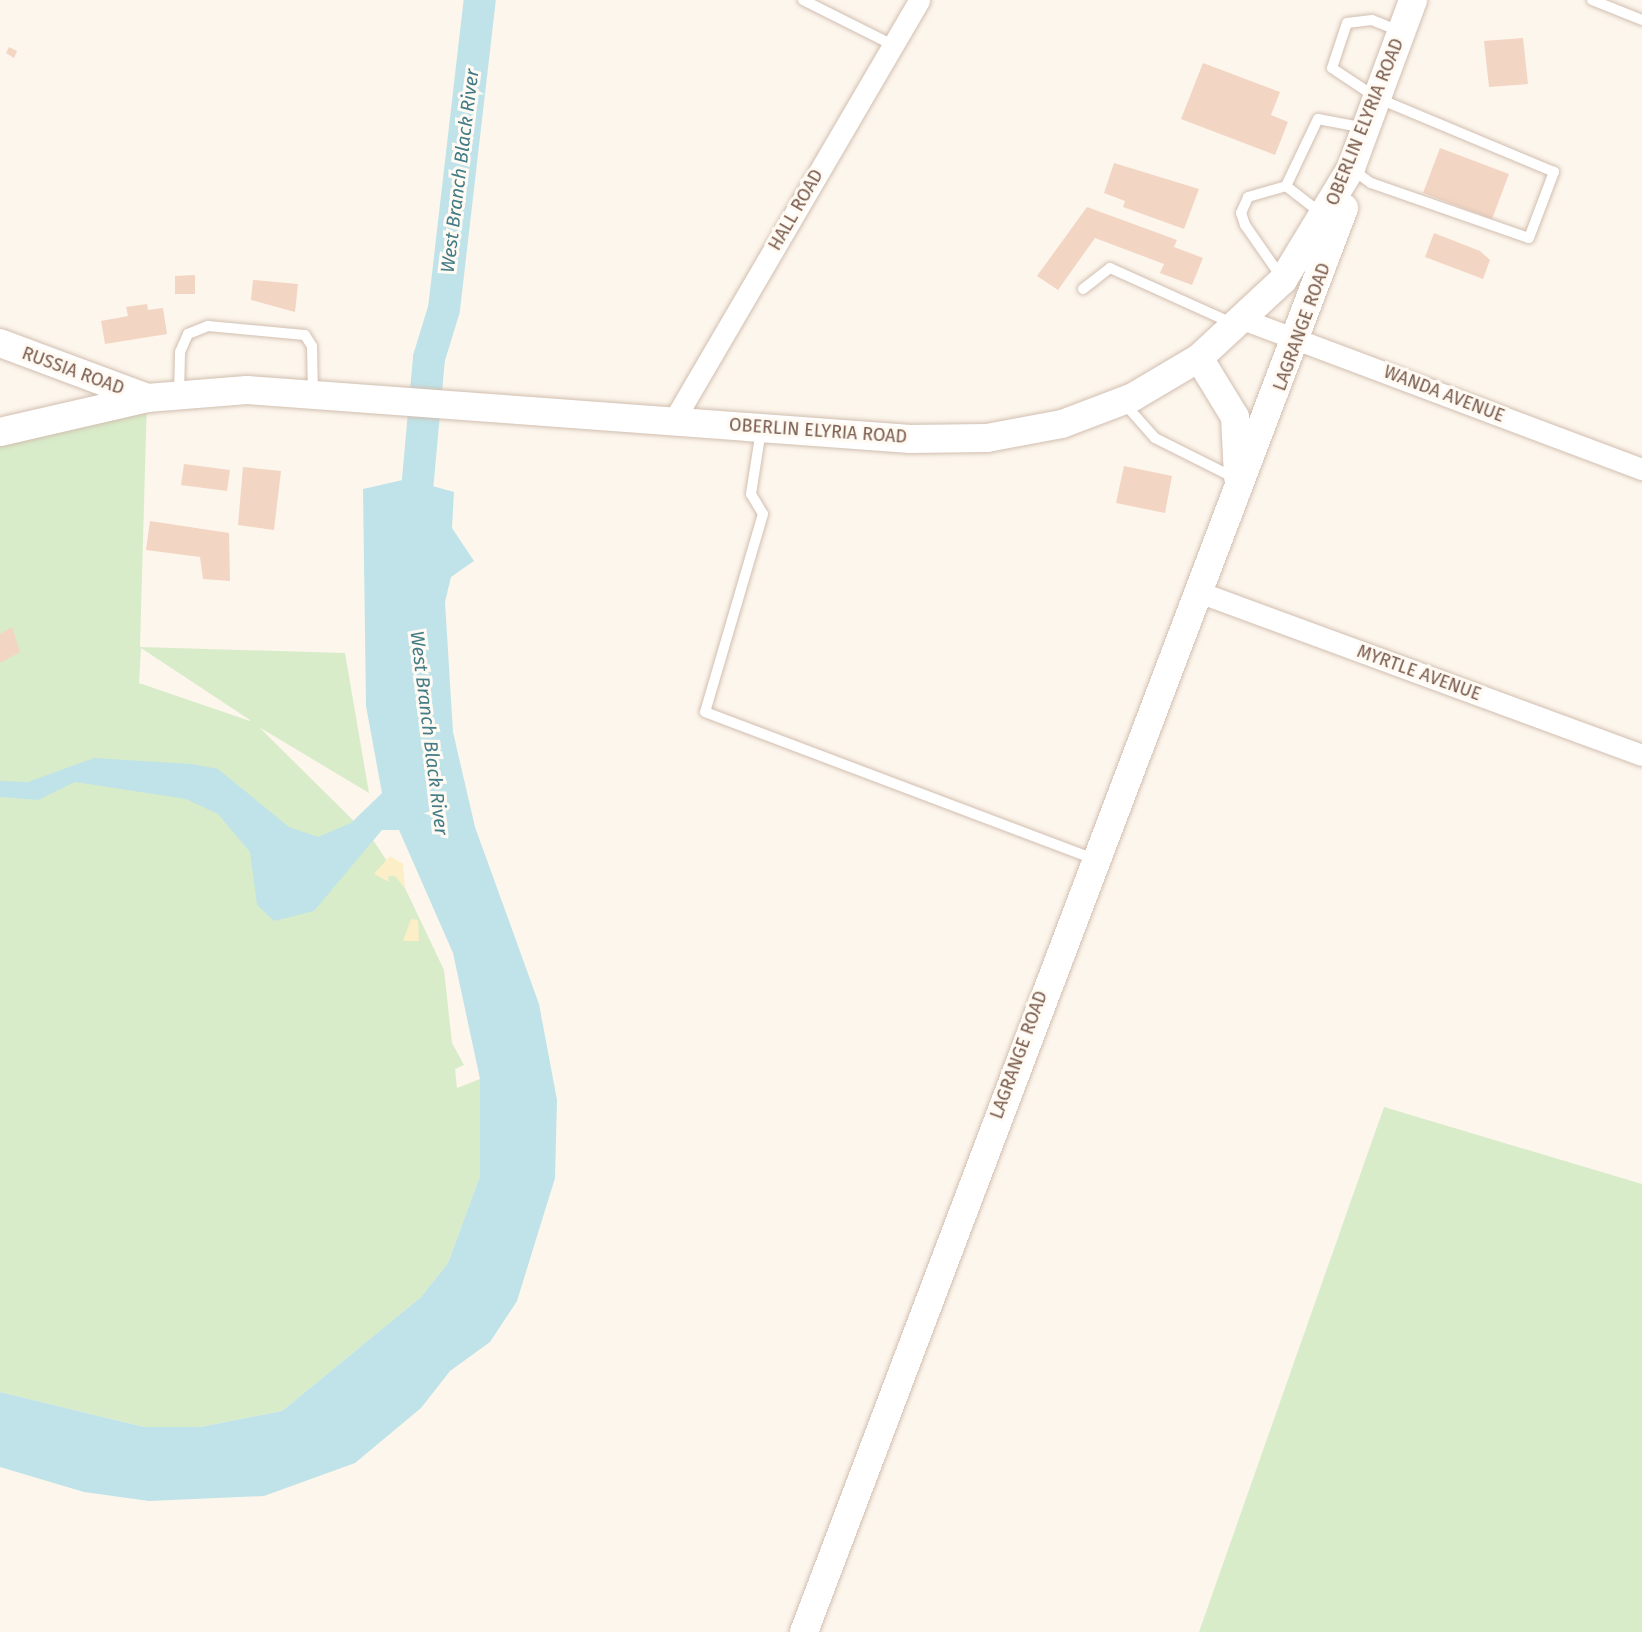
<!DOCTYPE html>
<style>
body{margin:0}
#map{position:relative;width:1642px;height:1632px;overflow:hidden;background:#fdf6ec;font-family:"Fira Sans",sans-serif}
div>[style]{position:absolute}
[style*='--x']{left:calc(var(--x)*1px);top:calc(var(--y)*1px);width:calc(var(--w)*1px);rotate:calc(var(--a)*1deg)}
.green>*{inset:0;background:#d8ecc9}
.sand>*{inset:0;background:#fcefc7}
.water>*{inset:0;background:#bfe3e8}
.river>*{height:32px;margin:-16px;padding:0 16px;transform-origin:16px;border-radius:16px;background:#bfe3e8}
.building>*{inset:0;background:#f3d5c3}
.roads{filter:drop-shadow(0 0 2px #d1beb0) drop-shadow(0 0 2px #d1beb0)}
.lane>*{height:10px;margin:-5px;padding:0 5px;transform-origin:5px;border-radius:5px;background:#fff}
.street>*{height:21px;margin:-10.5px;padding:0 10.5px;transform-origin:10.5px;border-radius:10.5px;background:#fff}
.secondary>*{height:28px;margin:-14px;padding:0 14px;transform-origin:14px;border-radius:14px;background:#fff}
span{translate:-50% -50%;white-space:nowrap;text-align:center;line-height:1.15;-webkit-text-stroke:6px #fffaf3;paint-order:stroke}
.street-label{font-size:18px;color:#7a5c4d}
.water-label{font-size:19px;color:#437c86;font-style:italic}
</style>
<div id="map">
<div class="green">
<div style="clip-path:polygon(evenodd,147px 398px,140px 647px,345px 653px,369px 793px,259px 727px,373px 840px,405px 888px,444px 970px,452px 1043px,464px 1065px,455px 1069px,457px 1088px,480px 1079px,480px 1176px,448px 1263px,421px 1297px,282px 1411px,200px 1427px,144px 1427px,0 1392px,0 432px,147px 398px,141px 648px,250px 720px,250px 721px,139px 683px,141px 648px)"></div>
<div style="clip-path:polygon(1384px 1107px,1642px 1184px,1642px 1632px,1199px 1632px)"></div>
</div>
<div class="sand">
<div style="clip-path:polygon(390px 856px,403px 864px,405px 888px,395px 876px,388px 876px,389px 882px,374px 874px)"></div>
<div style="clip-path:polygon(411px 919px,418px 920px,419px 941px,403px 941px)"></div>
</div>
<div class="water">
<div style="clip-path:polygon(407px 479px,454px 492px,452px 528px,474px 561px,451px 577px,445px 602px,453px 732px,475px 827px,539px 1004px,557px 1100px,555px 1178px,517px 1301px,490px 1342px,450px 1371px,421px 1408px,355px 1463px,264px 1496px,149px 1501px,84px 1492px,0 1467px,0 1392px,144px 1427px,200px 1427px,282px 1411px,421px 1297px,448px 1263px,480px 1176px,480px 1079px,453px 953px,399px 830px,382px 830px,314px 911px,274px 921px,257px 905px,250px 852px,218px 814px,186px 799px,75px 782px,38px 800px,0 797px,0 781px,28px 782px,94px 758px,191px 764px,218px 769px,289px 827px,318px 837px,351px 823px,382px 793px,366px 706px,363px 489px)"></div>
</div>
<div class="river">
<div style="--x:414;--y:523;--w:166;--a:-84.8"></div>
<div style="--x:429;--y:358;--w:51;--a:-73"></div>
<div style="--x:444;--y:309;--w:311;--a:-83.4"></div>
</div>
<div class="building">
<div style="clip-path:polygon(1523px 38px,1528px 84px,1489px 87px,1484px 41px)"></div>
<div style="clip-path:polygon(9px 47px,17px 51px,14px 58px,6px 53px)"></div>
<div style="clip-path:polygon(1203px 63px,1280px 92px,1271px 115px,1288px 122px,1275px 155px,1181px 119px)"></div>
<div style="clip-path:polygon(1440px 148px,1509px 174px,1492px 219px,1423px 193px)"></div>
<div style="clip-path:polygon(1114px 163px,1199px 189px,1184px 229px,1123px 207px,1125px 201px,1104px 193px)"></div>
<div style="clip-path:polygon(1087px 207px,1177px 240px,1174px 247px,1203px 258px,1192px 285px,1160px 273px,1164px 264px,1095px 238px,1058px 290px,1037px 276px)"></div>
<div style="clip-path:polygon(1434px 233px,1480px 251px,1490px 260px,1483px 279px,1425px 257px)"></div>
<div style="clip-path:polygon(195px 275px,195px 294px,175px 294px,175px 276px)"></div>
<div style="clip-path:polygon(253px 280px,298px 284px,295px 312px,251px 300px)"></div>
<div style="clip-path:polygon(147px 304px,148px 310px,163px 308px,167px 334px,105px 344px,101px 321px,128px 316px,126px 307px)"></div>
<div style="clip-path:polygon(184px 464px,230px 470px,227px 491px,181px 485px)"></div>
<div style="clip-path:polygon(1124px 466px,1172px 476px,1165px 513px,1116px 503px)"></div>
<div style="clip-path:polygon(243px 467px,281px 471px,274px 530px,238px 525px)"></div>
<div style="clip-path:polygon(150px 521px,229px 533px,230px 581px,203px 579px,200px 557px,146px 550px)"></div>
<div style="clip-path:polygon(12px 627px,20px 652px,0 663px,0 634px)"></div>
</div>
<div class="roads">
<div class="lane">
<div style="--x:803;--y:0;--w:101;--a:26.6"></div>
<div style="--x:1592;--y:0;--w:54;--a:21.8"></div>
<div style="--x:1353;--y:170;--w:22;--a:36"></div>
<div style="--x:1371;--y:183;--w:167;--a:19.2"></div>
<div style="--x:1529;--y:238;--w:71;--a:-69.3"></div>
<div style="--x:1554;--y:172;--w:192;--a:-157.3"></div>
<div style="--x:1377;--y:98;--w:54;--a:-146.3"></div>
<div style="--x:1332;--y:68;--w:47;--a:-71.6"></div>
<div style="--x:1347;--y:23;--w:25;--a:-7"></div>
<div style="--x:1372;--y:20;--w:29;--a:22"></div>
<div style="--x:1286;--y:186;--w:74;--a:-64.5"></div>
<div style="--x:1318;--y:119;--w:48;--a:10.8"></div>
<div style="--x:1282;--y:278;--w:65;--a:-124.9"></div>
<div style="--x:1245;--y:225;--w:13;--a:-108"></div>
<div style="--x:1241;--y:213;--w:17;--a:-66"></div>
<div style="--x:1248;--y:197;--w:40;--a:-16"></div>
<div style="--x:1286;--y:186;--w:46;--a:37.9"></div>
<div style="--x:1083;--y:289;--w:34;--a:-38"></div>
<div style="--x:1110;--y:268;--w:134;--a:24.3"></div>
<div style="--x:179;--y:394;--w:42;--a:-88.6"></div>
<div style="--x:180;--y:352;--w:20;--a:-66"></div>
<div style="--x:188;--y:334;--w:22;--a:-22"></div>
<div style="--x:208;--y:326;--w:97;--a:5.3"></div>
<div style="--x:305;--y:335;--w:13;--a:58"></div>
<div style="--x:312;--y:346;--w:46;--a:88.8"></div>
<div style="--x:1123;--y:402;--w:48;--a:48.4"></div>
<div style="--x:1155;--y:438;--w:92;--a:26.6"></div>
<div style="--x:761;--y:430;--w:65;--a:98.9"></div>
<div style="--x:751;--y:494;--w:23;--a:59"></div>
<div style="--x:763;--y:514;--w:206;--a:106.3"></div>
<div style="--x:705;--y:712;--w:415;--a:20.7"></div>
</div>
<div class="street">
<div style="--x:1245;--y:320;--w:424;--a:20.6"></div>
<div style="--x:674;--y:420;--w:486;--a:-59.7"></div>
<div style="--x:1196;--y:591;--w:475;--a:20.2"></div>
</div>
<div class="secondary">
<div style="--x:0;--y:343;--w:157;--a:20.5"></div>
<div style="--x:1199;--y:358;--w:69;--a:58.6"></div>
<div style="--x:1235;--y:417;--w:60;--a:87.1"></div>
<div style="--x:0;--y:432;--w:151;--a:-13"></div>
<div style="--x:147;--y:398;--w:100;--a:-4.6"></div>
<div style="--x:247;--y:390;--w:665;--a:4.23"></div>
<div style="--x:910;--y:439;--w:77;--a:-0.7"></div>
<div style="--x:987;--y:438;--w:76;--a:-10.6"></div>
<div style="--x:1062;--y:424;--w:76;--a:-20.8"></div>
<div style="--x:1133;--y:397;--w:77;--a:-30.6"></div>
<div style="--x:1199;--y:358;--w:115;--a:-42.9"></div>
<div style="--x:1283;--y:280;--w:131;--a:-58.7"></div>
<div style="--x:1351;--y:168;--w:179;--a:-69.7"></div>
<div style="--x:804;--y:1632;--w:1523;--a:-69.23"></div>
</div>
</div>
<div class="street-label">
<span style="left:1365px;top:122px;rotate:-68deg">OBERLIN ELYRIA ROAD</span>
<span style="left:796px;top:210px;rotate:-60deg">HALL ROAD</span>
<span style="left:1302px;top:327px;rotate:-70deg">LAGRANGE ROAD</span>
<span style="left:73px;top:371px;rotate:20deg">RUSSIA ROAD</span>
<span style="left:1444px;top:394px;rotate:21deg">WANDA AVENUE</span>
<span style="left:818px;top:431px;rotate:4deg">OBERLIN ELYRIA ROAD</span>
<span style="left:1419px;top:673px;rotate:20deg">MYRTLE AVENUE</span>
<span style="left:1019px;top:1055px;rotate:-70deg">LAGRANGE ROAD</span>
</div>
<div class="water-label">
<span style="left:460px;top:171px;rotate:-83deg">West Branch Black River</span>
<span style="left:429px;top:733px;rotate:83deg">West Branch Black River</span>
</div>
</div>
